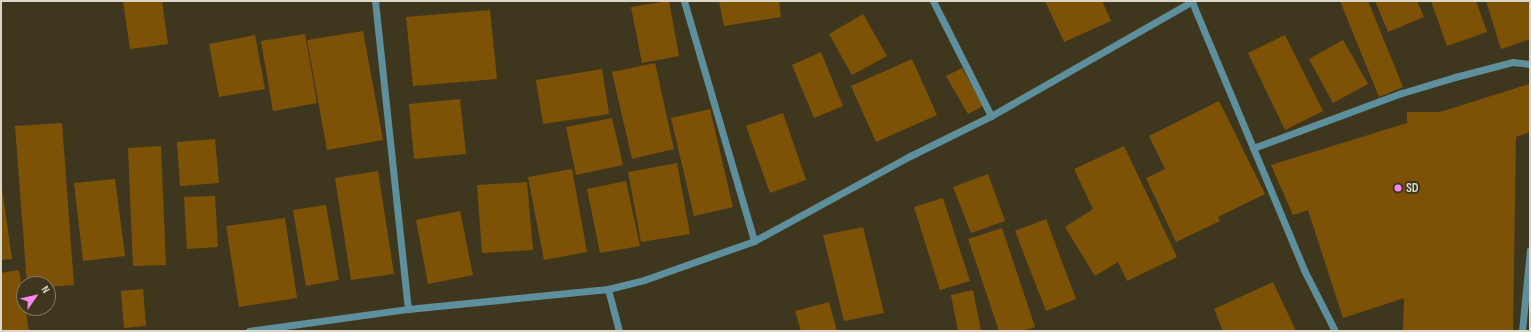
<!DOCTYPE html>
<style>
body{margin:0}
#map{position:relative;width:1531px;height:332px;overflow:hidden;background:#3e371e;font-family:"Sofia Sans Condensed",sans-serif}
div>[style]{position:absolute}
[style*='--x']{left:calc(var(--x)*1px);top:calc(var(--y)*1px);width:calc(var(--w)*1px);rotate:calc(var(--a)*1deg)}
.building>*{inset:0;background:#7e5206}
.minor>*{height:7px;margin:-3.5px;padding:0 3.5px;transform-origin:3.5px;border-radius:3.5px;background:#5e8f9c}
.dots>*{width:11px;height:11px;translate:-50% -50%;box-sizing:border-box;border:2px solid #3e371e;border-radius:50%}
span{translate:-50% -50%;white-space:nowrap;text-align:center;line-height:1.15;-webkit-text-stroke:4px #3e371e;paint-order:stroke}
.poi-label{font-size:13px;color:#dcd8c9;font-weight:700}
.left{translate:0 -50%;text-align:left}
.frame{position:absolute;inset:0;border:2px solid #dcd8c9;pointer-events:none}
.north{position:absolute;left:16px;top:276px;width:40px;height:40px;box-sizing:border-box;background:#3e371e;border:1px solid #7d7762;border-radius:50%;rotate:56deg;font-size:11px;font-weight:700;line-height:16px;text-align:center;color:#dcd8c9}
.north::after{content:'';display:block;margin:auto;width:14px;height:18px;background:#f589ef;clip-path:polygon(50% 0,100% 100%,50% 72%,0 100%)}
</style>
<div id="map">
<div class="building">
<div style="clip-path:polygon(123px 1px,162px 1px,168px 44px,130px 49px)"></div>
<div style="clip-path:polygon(669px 1px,679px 56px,642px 63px,631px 7px)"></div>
<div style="clip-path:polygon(719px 1px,779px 1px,781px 17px,724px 26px)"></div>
<div style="clip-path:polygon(1045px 1px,1102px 1px,1111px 21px,1064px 42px)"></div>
<div style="clip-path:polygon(1340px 1px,1368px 1px,1403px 87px,1379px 97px)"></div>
<div style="clip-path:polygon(1375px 1px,1417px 1px,1424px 17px,1388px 32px)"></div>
<div style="clip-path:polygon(1431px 1px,1476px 1px,1487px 32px,1447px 46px)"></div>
<div style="clip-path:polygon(1486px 1px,1530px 1px,1530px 39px,1501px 49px)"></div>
<div style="clip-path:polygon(490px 10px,497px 79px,413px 86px,406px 17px)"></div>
<div style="clip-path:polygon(863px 14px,887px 56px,852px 75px,829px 34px)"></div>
<div style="clip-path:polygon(363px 31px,383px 140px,327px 150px,307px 40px)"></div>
<div style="clip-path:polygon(305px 34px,317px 103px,273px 111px,261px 41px)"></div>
<div style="clip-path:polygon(255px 35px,265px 89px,219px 97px,209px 44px)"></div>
<div style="clip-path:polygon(1285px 35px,1323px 111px,1285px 130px,1248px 53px)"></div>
<div style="clip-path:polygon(1343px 40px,1368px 84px,1333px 103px,1309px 59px)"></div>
<div style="clip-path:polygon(821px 52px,843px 106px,814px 118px,792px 65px)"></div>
<div style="clip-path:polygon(912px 59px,937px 115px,876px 142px,851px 86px)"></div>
<div style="clip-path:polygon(655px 63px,674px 149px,632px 159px,612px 72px)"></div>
<div style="clip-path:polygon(962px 68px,983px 106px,968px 114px,946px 76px)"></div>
<div style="clip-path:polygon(602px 69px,609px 114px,543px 124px,536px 80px)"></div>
<div style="clip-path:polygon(1529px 84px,1530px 132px,1516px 137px,1513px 331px,1403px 331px,1404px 298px,1343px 318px,1308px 210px,1293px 215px,1271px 165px,1407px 123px,1407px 112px,1440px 112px)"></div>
<div style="clip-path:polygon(460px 99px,466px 154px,414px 159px,409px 104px)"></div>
<div style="clip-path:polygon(1219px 101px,1265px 194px,1218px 217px,1220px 221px,1176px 242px,1146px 178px,1165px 169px,1149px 136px)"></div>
<div style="clip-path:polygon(710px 109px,733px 207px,694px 216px,671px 118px)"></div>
<div style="clip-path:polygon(783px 113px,806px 180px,770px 193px,746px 126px)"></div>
<div style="clip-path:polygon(612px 118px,623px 165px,576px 175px,566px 127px)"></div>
<div style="clip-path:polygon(62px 123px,74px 285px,48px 287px,48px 284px,27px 284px,15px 126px)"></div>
<div style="clip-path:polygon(215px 139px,219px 183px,180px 186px,177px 142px)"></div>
<div style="clip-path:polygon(161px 146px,166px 265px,133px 266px,128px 148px)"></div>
<div style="clip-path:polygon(1124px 146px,1177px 257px,1127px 281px,1118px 262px,1095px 276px,1065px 227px,1093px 209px,1074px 169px)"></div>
<div style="clip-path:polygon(677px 163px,690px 234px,641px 242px,628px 172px)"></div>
<div style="clip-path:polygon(572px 169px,587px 252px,544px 260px,528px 177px)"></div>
<div style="clip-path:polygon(378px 171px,394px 274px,351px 280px,335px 178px)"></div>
<div style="clip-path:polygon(988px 174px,1005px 221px,971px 233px,953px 187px)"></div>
<div style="clip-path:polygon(115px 179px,125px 256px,83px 261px,74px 183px)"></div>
<div style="clip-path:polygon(626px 181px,640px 246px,600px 253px,587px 189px)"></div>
<div style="clip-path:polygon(1px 182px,12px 259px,1px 260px)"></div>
<div style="clip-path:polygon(527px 182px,533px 250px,482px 253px,477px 185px)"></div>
<div style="clip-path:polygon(215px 196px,218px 247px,187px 249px,184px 197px)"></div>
<div style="clip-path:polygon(943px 198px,970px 281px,940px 290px,914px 207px)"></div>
<div style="clip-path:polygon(326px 205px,339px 280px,306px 286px,293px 210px)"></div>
<div style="clip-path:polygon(460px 211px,473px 275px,428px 284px,416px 220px)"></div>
<div style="clip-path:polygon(285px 218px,297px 298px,239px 307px,226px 226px)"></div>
<div style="clip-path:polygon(1046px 219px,1076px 299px,1046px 311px,1015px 231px)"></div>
<div style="clip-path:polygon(863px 227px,884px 313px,844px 321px,823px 235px)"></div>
<div style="clip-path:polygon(1002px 228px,1035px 327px,1023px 331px,999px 331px,968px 239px)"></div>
<div style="clip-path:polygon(19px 270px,29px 331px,1px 331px,1px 273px)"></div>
<div style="clip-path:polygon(1273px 282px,1296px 331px,1223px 331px,1214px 309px)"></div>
<div style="clip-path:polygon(143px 289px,146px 326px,124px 328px,121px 291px)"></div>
<div style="clip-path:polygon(973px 290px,981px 331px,958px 331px,951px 295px)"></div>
<div style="clip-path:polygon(829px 302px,837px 331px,801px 331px,795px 311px)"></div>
</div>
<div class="minor">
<div style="--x:375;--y:1;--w:310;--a:83.9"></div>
<div style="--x:684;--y:1;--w:250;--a:73.7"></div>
<div style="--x:933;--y:1;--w:129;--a:63.2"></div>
<div style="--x:1192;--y:2;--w:290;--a:67.3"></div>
<div style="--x:1304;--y:270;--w:68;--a:63.1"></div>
<div style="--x:1253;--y:148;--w:159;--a:-20.3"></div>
<div style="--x:1402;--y:93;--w:55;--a:-16.8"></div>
<div style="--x:1455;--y:77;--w:60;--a:-14.5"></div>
<div style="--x:1513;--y:62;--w:17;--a:7"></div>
<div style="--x:608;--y:289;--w:43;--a:75.3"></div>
<div style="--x:249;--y:331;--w:161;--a:-7.9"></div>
<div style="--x:408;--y:309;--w:201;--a:-5.7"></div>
<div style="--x:608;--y:289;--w:37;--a:-14"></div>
<div style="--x:644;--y:280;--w:117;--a:-19.5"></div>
<div style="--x:754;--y:241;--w:178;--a:-28.6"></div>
<div style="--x:910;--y:156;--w:90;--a:-26.3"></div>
<div style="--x:991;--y:116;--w:232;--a:-29.7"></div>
<div style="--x:1522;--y:331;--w:81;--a:-84.4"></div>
</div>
<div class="dots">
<div style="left:1398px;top:188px;background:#f589ef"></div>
</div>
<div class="poi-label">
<span class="left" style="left:1406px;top:188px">SD</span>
</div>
<div class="frame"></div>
<div class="north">N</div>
</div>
